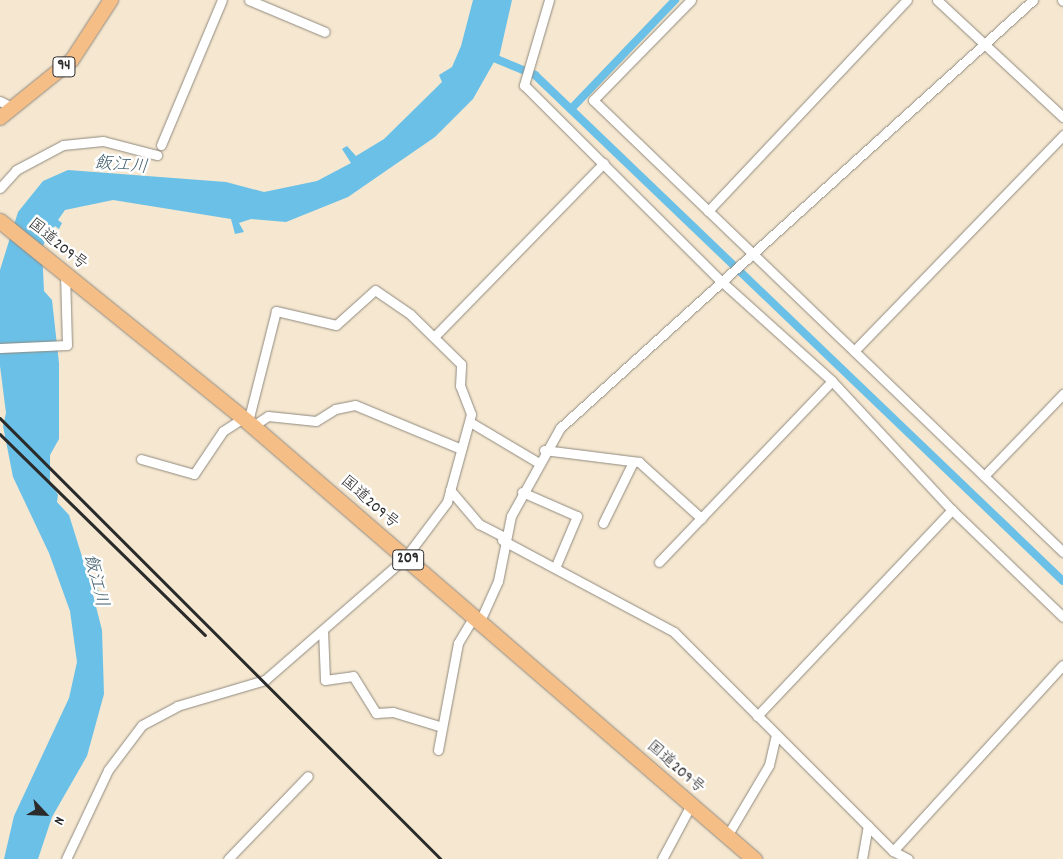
<!DOCTYPE html>
<meta charset="utf-8">
<style>
body{margin:0}
#map{position:relative;width:1063px;height:859px;overflow:hidden;background:#f5e7d0;font-family:Dekko,"Klee One",sans-serif}
div>[style]{position:absolute}
[style*='--x']{left:calc(var(--x)*1px);top:calc(var(--y)*1px);width:calc(var(--w)*1px);rotate:calc(var(--a)*1deg)}
.water>*{inset:0;background:#6bc0e7}
.canal>*{height:8px;margin:-4px;padding:0 4px;transform-origin:4px;border-radius:4px;background:#6bc0e7}
.roads{filter:drop-shadow(0 0 1px #90897e) drop-shadow(0 0 1px #90897e)}
.minor>*{height:9px;margin:-4.5px;padding:0 4.5px;transform-origin:4.5px;border-radius:4.5px;background:#fff}
.primary>*{height:14px;margin:-7px;padding:0 7px;transform-origin:7px;border-radius:7px;background:#f6be87}
.trunk>*{height:15px;margin:-7.5px;padding:0 7.5px;transform-origin:7.5px;border-radius:7.5px;background:#f6be87}
.rail>*{height:2.5px;margin:-1.25px;padding:0 1.25px;transform-origin:1.25px;border-radius:1.25px;background:#2b2b2b}
span{translate:-50% -50%;white-space:nowrap;text-align:center;line-height:1.15;-webkit-text-stroke:5px #fff;paint-order:stroke}
.shield-label span{padding:1px 4px;background:#fff;border:1px solid;border-radius:4px;-webkit-text-stroke-width:0}
.shield-label{font-size:15px;color:#2b2b2b;font-weight:700}
.street-label{font-size:16px;color:#2b2b2b}
.water-label{font-size:18px;color:#415f6d;font-style:italic}
.north{position:absolute;left:20px;top:789px;width:50px;height:50px;-webkit-text-stroke:4px #fff;paint-order:stroke;rotate:115deg;font-size:14px;font-weight:700;line-height:20px;text-align:center;color:#2b2b2b}
.north::after{content:'';display:block;margin:auto;width:18px;height:22px;background:#2b2b2b;clip-path:polygon(50% 0,100% 100%,50% 72%,0 100%)}
</style>
<div id="map">
<div class="water">
<div style="clip-path:polygon(473px 0,512px 0,498px 62px,494px 62px,473px 99px,435px 137px,348px 197px,286px 222px,251px 219px,239px 223px,244px 232px,235px 234px,231px 219px,113px 200px,65px 210px,58px 220px,62px 223px,59px 229px,55px 226px,47px 236px,42px 249px,44px 291px,52px 300px,59px 363px,59px 439px,50px 455px,50px 481px,58px 495px,57px 502px,69px 515px,90px 582px,95px 581px,99px 592px,92px 591px,102px 630px,104px 694px,87px 756px,52px 817px,38px 859px,4px 859px,14px 816px,69px 698px,77px 662px,70px 611px,49px 553px,13px 477px,3px 426px,6px 413px,0 366px,0 270px,18px 212px,43px 181px,68px 170px,226px 182px,264px 192px,317px 181px,351px 163px,342px 149px,347px 146px,356px 156px,384px 139px,442px 82px,439px 75px,452px 67px,461px 46px)"></div>
</div>
<div class="canal">
<div style="--x:489;--y:56;--w:50;--a:22.4"></div>
<div style="--x:535;--y:75;--w:731;--a:43.78"></div>
<div style="--x:571;--y:109;--w:151;--a:-46.3"></div>
</div>
<div class="roads">
<div class="minor">
<div style="--x:249;--y:0;--w:82;--a:22.8"></div>
<div style="--x:549;--y:0;--w:89;--a:106.4"></div>
<div style="--x:524;--y:85;--w:278;--a:44.9"></div>
<div style="--x:721;--y:281;--w:149;--a:42"></div>
<div style="--x:832;--y:381;--w:176;--a:47.1"></div>
<div style="--x:952;--y:510;--w:154;--a:43.9"></div>
<div style="--x:691;--y:0;--w:140;--a:134.4"></div>
<div style="--x:593;--y:100;--w:652;--a:43.88"></div>
<div style="--x:937;--y:0;--w:172;--a:42.9"></div>
<div style="--x:1062;--y:0;--w:1;--a:45"></div>
<div style="--x:0;--y:101;--w:15;--a:28"></div>
<div style="--x:161;--y:145;--w:157;--a:-67.2"></div>
<div style="--x:0;--y:188;--w:24;--a:-48"></div>
<div style="--x:16;--y:170;--w:53;--a:-28"></div>
<div style="--x:63;--y:145;--w:40;--a:-5.7"></div>
<div style="--x:103;--y:141;--w:56;--a:14.5"></div>
<div style="--x:708;--y:211;--w:290;--a:-46.7"></div>
<div style="--x:434;--y:337;--w:243;--a:-45.7"></div>
<div style="--x:0;--y:348;--w:67;--a:-2.6"></div>
<div style="--x:67;--y:345;--w:71;--a:-91.6"></div>
<div style="--x:854;--y:351;--w:301;--a:-45.9"></div>
<div style="--x:470;--y:422;--w:78;--a:30.8"></div>
<div style="--x:253;--y:426;--w:18;--a:-34"></div>
<div style="--x:268;--y:416;--w:48;--a:5.9"></div>
<div style="--x:316;--y:421;--w:22;--a:-32"></div>
<div style="--x:335;--y:409;--w:20;--a:-11"></div>
<div style="--x:355;--y:405;--w:115;--a:22.5"></div>
<div style="--x:544;--y:450;--w:96;--a:7.2"></div>
<div style="--x:639;--y:462;--w:84;--a:42.1"></div>
<div style="--x:141;--y:459;--w:55;--a:15.8"></div>
<div style="--x:194;--y:474;--w:52;--a:-56"></div>
<div style="--x:223;--y:431;--w:24;--a:-33"></div>
<div style="--x:984;--y:476;--w:114;--a:-46.1"></div>
<div style="--x:450;--y:490;--w:45;--a:49.5"></div>
<div style="--x:479;--y:524;--w:28;--a:27"></div>
<div style="--x:522;--y:492;--w:60;--a:23.6"></div>
<div style="--x:577;--y:516;--w:56;--a:112.9"></div>
<div style="--x:603;--y:523;--w:68;--a:-63.8"></div>
<div style="--x:502;--y:540;--w:195;--a:28.1"></div>
<div style="--x:674;--y:632;--w:310;--a:45"></div>
<div style="--x:893;--y:851;--w:17;--a:28"></div>
<div style="--x:659;--y:562;--w:250;--a:-46.3"></div>
<div style="--x:480;--y:621;--w:44;--a:-65.8"></div>
<div style="--x:498;--y:581;--w:66;--a:-78.7"></div>
<div style="--x:511;--y:516;--w:101;--a:-60.9"></div>
<div style="--x:560;--y:428;--w:638;--a:-42.14"></div>
<div style="--x:323;--y:630;--w:50;--a:87.7"></div>
<div style="--x:325;--y:680;--w:28;--a:-8"></div>
<div style="--x:353;--y:676;--w:44;--a:58.1"></div>
<div style="--x:376;--y:713;--w:17;--a:-3"></div>
<div style="--x:393;--y:712;--w:51;--a:17"></div>
<div style="--x:757;--y:716;--w:284;--a:-46.6"></div>
<div style="--x:438;--y:750;--w:109;--a:-79.4"></div>
<div style="--x:458;--y:643;--w:31;--a:-59"></div>
<div style="--x:727;--y:836;--w:82;--a:-59.4"></div>
<div style="--x:769;--y:765;--w:31;--a:-77"></div>
<div style="--x:893;--y:851;--w:252;--a:-47.6"></div>
<div style="--x:66;--y:859;--w:98;--a:-64.7"></div>
<div style="--x:108;--y:770;--w:56;--a:-52.9"></div>
<div style="--x:142;--y:725;--w:40;--a:-28"></div>
<div style="--x:177;--y:706;--w:92;--a:-16.5"></div>
<div style="--x:265;--y:680;--w:186;--a:-41.1"></div>
<div style="--x:405;--y:558;--w:70;--a:-53.1"></div>
<div style="--x:447;--y:502;--w:91;--a:-74.7"></div>
<div style="--x:471;--y:414;--w:30;--a:-111"></div>
<div style="--x:460;--y:386;--w:22;--a:-87"></div>
<div style="--x:461;--y:364;--w:71;--a:-135.6"></div>
<div style="--x:410;--y:314;--w:42;--a:-145.6"></div>
<div style="--x:375;--y:290;--w:52;--a:138.1"></div>
<div style="--x:336;--y:325;--w:62;--a:-166.9"></div>
<div style="--x:276;--y:311;--w:114;--a:104.2"></div>
<div style="--x:228;--y:859;--w:115;--a:-46.1"></div>
<div style="--x:662;--y:859;--w:61;--a:-61.8"></div>
<div style="--x:862;--y:859;--w:34;--a:-80"></div>
</div>
<div class="primary">
<div style="--x:0;--y:118;--w:92;--a:-38.9"></div>
<div style="--x:72;--y:60;--w:72;--a:-57"></div>
</div>
<div class="trunk">
<div style="--x:0;--y:221;--w:319;--a:39"></div>
<div style="--x:248;--y:422;--w:669;--a:40.82"></div>
</div>
</div>
<div class="rail">
<div style="--x:0;--y:418;--w:624;--a:45"></div>
<div style="--x:0;--y:434;--w:287;--a:44.4"></div>
</div>
<div class="shield-label">
<span style="left:64px;top:67px">94</span>
<span style="left:408px;top:560px">209</span>
</div>
<div class="street-label">
<span style="left:57px;top:245px;rotate:39deg">国道209号</span>
<span style="left:369px;top:503px;rotate:41deg">国道209号</span>
<span style="left:675px;top:768px;rotate:41deg">国道209号</span>
</div>
<div class="water-label">
<span style="left:121px;top:167px;rotate:5deg">飯江川</span>
<span style="left:94px;top:581px;rotate:76deg">飯江川</span>
</div>
<div class="north">N</div>
</div>
